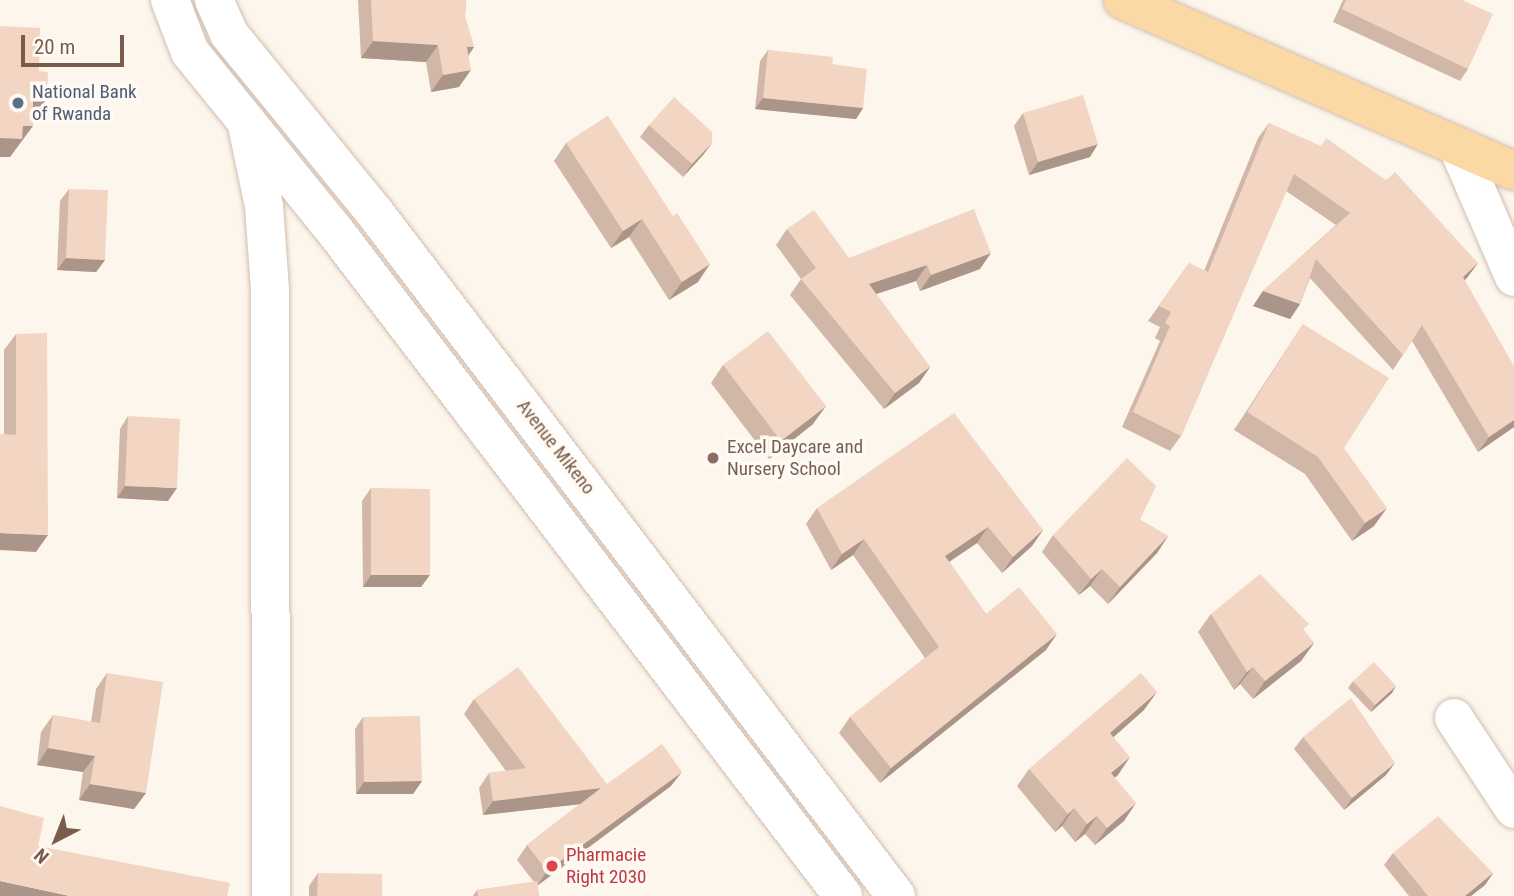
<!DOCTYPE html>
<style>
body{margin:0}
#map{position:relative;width:1514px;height:896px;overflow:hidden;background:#fdf6ec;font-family:"Roboto Condensed",sans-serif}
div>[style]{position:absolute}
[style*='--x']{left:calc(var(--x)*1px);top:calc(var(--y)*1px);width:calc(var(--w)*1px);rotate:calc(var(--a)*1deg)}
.roads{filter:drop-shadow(0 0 2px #d1beb0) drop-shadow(0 0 2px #d1beb0)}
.minor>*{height:38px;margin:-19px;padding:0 19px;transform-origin:19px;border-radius:19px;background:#fff}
.major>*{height:38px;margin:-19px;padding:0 19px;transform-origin:19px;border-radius:19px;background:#fbd9a5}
.wall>*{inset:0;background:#d1b7a8}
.shaded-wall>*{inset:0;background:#aa9588}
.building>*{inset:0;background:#f3d5c3}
.dots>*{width:19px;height:19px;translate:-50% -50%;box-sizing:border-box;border:4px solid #fffaf3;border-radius:50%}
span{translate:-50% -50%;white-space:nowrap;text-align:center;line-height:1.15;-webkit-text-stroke:7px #fffaf3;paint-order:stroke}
.service-label{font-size:19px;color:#4e5e75}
.left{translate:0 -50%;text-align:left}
.street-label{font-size:19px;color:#7a5c4d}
.education-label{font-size:19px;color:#785e54}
.health-label{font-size:19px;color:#be3a42}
.north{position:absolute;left:21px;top:805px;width:70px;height:70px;-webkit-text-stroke:5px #fffaf3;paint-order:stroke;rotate:222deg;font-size:19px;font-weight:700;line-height:28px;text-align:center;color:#7a5c4d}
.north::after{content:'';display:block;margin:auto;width:24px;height:32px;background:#7a5c4d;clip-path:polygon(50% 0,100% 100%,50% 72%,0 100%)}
.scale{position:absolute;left:21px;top:35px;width:103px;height:32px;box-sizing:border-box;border:4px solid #7a5c4d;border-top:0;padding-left:9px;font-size:21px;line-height:24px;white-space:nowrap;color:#7a5c4d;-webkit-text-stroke:5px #fffaf3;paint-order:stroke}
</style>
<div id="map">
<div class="roads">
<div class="minor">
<div style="--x:170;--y:0;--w:56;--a:69"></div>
<div style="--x:190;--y:52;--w:230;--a:51"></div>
<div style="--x:335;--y:231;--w:837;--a:52.62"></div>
<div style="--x:214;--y:0;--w:37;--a:66"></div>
<div style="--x:229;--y:34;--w:231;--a:50.8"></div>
<div style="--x:375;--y:213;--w:859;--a:52.66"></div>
<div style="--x:248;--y:130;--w:78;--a:78.1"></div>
<div style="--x:264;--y:206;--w:84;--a:85.9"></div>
<div style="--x:270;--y:290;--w:606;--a:89.91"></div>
<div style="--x:1460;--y:152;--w:136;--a:66.6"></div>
<div style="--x:1454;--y:718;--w:109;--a:56.6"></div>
</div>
<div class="major">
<div style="--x:1123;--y:0;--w:427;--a:23.6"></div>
</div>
</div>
<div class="wall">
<div style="clip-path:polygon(358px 0,466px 0,465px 17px,474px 47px,469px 55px,459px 87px,431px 92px,426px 62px,361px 58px)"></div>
<div style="clip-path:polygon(1343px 0,1462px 0,1468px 69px,1460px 81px,1333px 22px)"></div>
<div style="clip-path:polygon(768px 50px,832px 64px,863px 108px,856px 119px,755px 109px,760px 61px)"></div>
<div style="clip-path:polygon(1023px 113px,1090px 157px,1029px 175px,1014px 126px)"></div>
<div style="clip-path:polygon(608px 116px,698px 282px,669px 300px,629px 237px,611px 248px,554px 161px,566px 143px)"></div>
<div style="clip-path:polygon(1269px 123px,1478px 263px,1465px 280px,1514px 427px,1478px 452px,1412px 341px,1393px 370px,1310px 278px,1300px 304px,1290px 319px,1253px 306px,1263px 291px,1336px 225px,1286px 191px,1181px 436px,1170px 451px,1122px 427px,1160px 341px,1155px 338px,1160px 327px,1148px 321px,1189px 263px,1204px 271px,1258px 138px)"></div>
<div style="clip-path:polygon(649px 125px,712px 143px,703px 155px,683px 177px,640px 137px)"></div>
<div style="clip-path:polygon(69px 189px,105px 260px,96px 272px,57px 270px,60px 201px)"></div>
<div style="clip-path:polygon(787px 229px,849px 258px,980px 269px,920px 291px,916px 281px,876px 294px,930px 367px,919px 383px,884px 409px,790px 295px,801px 279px,776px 245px)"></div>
<div style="clip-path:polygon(1303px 324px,1344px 448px,1374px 526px,1352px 541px,1305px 474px,1234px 430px)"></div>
<div style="clip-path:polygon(16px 334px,36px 552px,4px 434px,4px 350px)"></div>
<div style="clip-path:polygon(723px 365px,813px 424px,769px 459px,711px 383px)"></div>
<div style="clip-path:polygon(128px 416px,168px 501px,117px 498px,120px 429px)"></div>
<div style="clip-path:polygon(371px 488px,421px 587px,363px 587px,362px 501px)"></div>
<div style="clip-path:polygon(817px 508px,1043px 530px,1032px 546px,1002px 573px,977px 543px,949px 562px,986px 614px,1046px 650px,880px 783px,839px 733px,850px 717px,925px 658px,853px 555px,831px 570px,806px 524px)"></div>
<div style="clip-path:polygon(1140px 520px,1168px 536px,1157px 553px,1108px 604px,1090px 586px,1079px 595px,1042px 552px,1053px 535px)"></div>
<div style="clip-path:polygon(1211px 614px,1304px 631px,1314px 643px,1301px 661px,1253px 699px,1240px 684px,1234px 690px,1198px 632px)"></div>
<div style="clip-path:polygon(107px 673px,146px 793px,134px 809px,79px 800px,83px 772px,37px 765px,41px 732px,53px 715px,91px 722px,96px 689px)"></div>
<div style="clip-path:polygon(1353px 681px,1392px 693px,1371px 712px,1348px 688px)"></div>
<div style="clip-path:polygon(474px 699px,607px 784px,671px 786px,537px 885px,539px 896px,473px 896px,477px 890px,534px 882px,517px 860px,527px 845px,580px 804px,483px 815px,479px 788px,489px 773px,506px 771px,464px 714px)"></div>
<div style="clip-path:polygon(1144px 710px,1113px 737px,1118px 775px,1114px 778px,1124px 821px,1095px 845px,1085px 834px,1075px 842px,1062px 826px,1055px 832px,1017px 786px,1029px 769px)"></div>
<div style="clip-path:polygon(363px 717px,422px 781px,413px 794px,356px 794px,355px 729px)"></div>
<div style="clip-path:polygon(1303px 737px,1386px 775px,1344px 810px,1294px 749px)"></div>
<div style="clip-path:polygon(1393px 853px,1493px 873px,1485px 885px,1471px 896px,1409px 896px,1384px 865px)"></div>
<div style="clip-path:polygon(318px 873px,382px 896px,309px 896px,309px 886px)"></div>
</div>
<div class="shaded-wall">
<div style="clip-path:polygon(373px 41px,438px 45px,426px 62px,361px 58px)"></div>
<div style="clip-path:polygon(467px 47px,474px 47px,462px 64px)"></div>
<div style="clip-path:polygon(471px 70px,459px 87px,431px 92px,443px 75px)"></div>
<div style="clip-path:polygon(763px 98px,863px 108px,856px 119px,755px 109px)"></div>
<div style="clip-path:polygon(33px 99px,47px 99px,35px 117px,21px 117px)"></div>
<div style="clip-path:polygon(23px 126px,33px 126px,10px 157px,0 157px,0 138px)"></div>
<div style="clip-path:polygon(712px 143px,703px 155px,683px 177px,692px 164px)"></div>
<div style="clip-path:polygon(1098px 144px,1090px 157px,1029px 175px,1038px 162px)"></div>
<div style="clip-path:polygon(642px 219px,629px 237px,611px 248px,623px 231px)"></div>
<div style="clip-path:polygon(991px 253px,980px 269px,920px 291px,931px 275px)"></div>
<div style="clip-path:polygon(66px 258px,105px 260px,96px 272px,57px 270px)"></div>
<div style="clip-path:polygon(1478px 263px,1467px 278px,1452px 292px,1463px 277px)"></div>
<div style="clip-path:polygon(710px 264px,698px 282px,669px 300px,682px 282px)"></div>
<div style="clip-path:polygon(927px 265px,916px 281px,858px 300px,869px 284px)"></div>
<div style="clip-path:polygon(1263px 291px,1300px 304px,1290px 319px,1253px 306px)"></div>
<div style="clip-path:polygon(930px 367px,919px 383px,884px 409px,895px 393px)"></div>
<div style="clip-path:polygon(826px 406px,813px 424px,769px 459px,781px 441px)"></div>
<div style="clip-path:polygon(1514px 420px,1514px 427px,1478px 452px,1489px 437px)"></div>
<div style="clip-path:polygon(125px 486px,177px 488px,168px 501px,117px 498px)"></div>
<div style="clip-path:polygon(1387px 508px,1374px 526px,1352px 541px,1365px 523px)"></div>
<div style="clip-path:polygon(988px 527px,977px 543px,934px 572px,945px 556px)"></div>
<div style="clip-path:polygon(1043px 530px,1032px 546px,1002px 573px,1013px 557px)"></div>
<div style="clip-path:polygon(0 533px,48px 535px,36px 552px,0 550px)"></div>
<div style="clip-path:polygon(1168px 536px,1157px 553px,1108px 604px,1120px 587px)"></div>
<div style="clip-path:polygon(864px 539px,853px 555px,831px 570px,842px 554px)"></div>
<div style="clip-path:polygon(1102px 569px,1090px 586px,1079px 595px,1091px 579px)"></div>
<div style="clip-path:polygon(371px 575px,430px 575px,421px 587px,363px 587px)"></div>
<div style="clip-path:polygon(1057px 634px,1046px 650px,880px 783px,891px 768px)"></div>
<div style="clip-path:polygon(1314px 643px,1301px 661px,1253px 699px,1265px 681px)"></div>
<div style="clip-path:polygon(1253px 667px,1240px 684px,1234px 690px,1247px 672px)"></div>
<div style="clip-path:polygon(1396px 686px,1392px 693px,1371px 712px,1375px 705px)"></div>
<div style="clip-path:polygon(1157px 692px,1144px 710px,1098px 751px,1110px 733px)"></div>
<div style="clip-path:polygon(48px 748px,95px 756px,83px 772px,37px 765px)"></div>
<div style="clip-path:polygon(1130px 757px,1118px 775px,1098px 791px,1111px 773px)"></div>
<div style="clip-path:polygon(1395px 763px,1386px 775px,1344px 810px,1352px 798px)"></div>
<div style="clip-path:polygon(682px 772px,671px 786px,537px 886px,547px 871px)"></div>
<div style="clip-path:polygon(422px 781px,413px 794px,356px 794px,364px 782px)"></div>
<div style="clip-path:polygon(90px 784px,146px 793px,134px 809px,79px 800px)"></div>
<div style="clip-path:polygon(601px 788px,591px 803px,483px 815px,493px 801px)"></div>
<div style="clip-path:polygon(1136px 803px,1124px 821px,1095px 845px,1107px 828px)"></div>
<div style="clip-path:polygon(1074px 808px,1062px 826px,1055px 832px,1068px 814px)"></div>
<div style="clip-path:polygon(1097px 816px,1085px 834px,1075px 842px,1087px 824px)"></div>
<div style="clip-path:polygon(1493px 873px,1485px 885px,1471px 896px,1465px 896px)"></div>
<div style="clip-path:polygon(0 881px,70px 896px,0 896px)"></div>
</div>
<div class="building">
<div style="clip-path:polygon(371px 0,466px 0,465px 17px,474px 47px,467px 47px,471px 70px,443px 75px,438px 45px,373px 41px)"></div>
<div style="clip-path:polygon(1346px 0,1462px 0,1493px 14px,1468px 69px,1342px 9px)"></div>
<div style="clip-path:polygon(0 26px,40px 28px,39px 71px,48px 72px,47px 99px,33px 99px,33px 126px,23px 126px,22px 139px,0 138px)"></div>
<div style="clip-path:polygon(768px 50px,833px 57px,832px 64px,867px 69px,863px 108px,763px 98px)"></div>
<div style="clip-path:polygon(1083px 95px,1098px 144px,1038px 162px,1023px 113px)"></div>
<div style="clip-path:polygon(674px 97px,712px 132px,712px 143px,692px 164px,649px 125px)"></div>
<div style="clip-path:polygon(608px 116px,673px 216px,677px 213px,710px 264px,682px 282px,642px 219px,623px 231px,566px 143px)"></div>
<div style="clip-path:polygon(1269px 123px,1321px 146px,1326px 138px,1386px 180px,1395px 172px,1478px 263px,1463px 277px,1514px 366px,1514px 420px,1489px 437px,1422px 325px,1403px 355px,1316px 259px,1300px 304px,1263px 291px,1350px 213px,1294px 174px,1181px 436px,1133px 412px,1170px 326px,1165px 323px,1171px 312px,1159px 306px,1189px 263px,1208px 272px)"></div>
<div style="clip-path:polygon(69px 189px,108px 190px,105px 260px,66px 258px)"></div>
<div style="clip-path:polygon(974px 209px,991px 253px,931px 275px,927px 265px,869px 284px,930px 367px,895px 393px,801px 279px,816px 268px,787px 229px,814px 210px,849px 258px)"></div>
<div style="clip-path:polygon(1303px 324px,1389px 378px,1344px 448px,1387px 508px,1365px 523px,1318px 457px,1247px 412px)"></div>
<div style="clip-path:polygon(768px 331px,826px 406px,781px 441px,723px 365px)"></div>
<div style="clip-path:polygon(47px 333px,48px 535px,0 533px,0 434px,16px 435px,16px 334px)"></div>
<div style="clip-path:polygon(954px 413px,1043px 530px,1013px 557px,988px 527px,945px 556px,986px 614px,1019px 587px,1057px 634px,891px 768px,850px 717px,939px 647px,864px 539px,842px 554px,817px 508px)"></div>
<div style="clip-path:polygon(128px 416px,180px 419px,177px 488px,125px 486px)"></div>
<div style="clip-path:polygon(1127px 458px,1156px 486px,1140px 520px,1168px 536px,1120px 587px,1102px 569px,1091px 579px,1053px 535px)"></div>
<div style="clip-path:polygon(371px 488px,430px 489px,430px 575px,371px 575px)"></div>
<div style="clip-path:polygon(1260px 574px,1309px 624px,1303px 629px,1314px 643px,1265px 681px,1253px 667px,1247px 672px,1211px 614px)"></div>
<div style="clip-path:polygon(1374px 662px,1396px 686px,1375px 705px,1353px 681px)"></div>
<div style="clip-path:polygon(518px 667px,607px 784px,662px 744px,682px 772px,547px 871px,527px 845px,601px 788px,493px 801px,489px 773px,526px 768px,474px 699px)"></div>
<div style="clip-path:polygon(107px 673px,163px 682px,146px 793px,90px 784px,95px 756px,48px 748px,53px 715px,100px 723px)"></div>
<div style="clip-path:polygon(1141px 673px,1157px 692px,1110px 733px,1130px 757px,1111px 773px,1136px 803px,1107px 828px,1097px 816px,1087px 824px,1074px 808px,1068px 814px,1029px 769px)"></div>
<div style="clip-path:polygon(1351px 698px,1395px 763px,1352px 798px,1303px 737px)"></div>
<div style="clip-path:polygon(420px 716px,422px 781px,364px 782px,363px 717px)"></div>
<div style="clip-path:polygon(0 806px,44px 818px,38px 846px,230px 883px,227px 896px,70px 896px,0 881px)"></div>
<div style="clip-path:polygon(1438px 816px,1493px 873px,1465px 896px,1428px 896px,1393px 853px)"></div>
<div style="clip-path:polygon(318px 873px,382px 874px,382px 896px,317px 896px)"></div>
<div style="clip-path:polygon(537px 881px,539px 896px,478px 896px,477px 890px)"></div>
</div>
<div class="dots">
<div style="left:18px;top:103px;background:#5c6f8a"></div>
<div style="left:713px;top:458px;background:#8d6e63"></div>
<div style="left:552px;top:866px;background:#e0444e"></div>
</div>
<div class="service-label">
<span class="left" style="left:32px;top:103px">National Bank<br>of Rwanda</span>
</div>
<div class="street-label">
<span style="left:556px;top:447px;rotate:52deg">Avenue Mikeno</span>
</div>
<div class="education-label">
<span class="left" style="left:727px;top:458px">Excel Daycare and<br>Nursery School</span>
</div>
<div class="health-label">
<span class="left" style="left:566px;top:866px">Pharmacie<br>Right 2030</span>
</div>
<div class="north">N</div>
<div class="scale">20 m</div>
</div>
